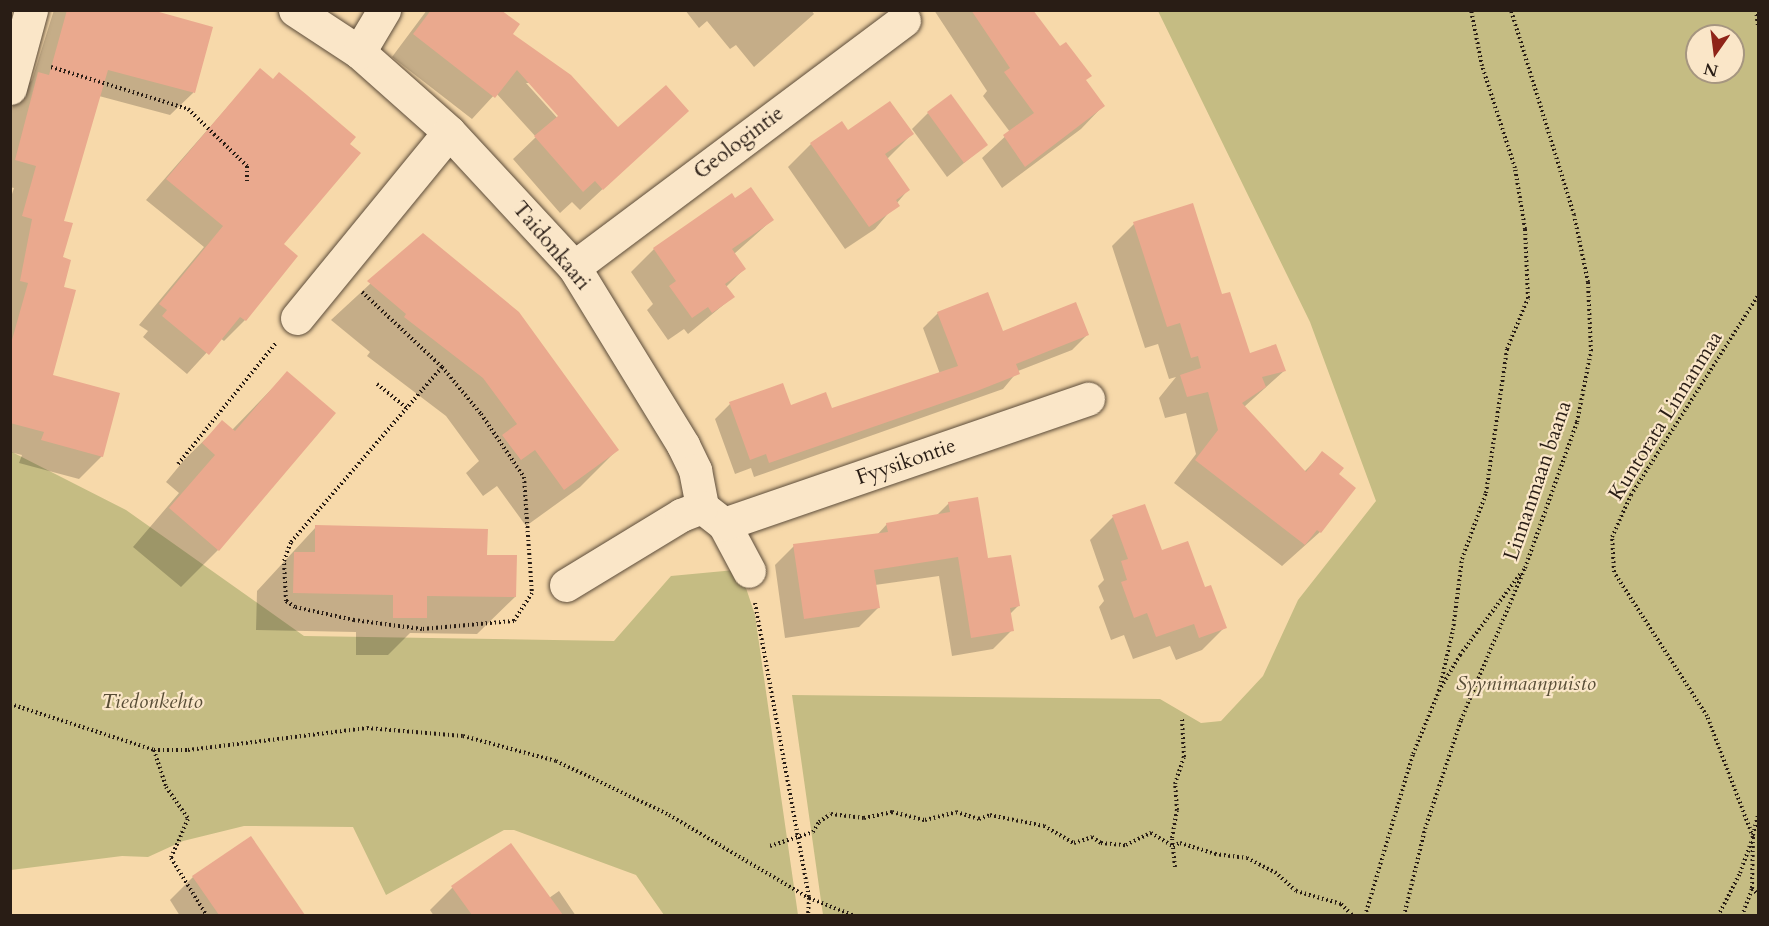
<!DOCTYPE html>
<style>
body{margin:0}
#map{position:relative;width:1769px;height:926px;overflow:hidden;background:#f7d9aa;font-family:Cardo,serif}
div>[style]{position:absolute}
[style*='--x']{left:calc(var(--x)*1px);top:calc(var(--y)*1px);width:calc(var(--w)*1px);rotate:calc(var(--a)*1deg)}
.green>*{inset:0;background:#c5bc83}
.shadow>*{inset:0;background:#0003}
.building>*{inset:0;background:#eaa98e}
.path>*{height:4px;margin-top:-2px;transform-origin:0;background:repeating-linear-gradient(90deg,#291d15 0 1.5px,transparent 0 4.5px)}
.roads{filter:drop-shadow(0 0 2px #5c4c3a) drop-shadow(0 0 2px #5c4c3a)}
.minor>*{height:33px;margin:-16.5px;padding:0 16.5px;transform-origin:16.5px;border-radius:16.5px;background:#fae6c8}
span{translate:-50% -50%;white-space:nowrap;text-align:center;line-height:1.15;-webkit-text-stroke:4.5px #fae6c8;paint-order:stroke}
.street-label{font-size:21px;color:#291d15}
.park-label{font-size:21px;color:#584d36;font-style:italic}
.frame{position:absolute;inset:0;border:12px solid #291d15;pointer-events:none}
.north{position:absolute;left:1685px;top:24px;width:60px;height:60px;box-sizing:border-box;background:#fae6c8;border:2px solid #a69680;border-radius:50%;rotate:194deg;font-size:16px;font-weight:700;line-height:24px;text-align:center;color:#291d15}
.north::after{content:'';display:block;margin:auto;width:21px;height:27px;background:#8f2418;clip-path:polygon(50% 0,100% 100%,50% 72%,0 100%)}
</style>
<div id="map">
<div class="green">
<div style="clip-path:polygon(evenodd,1158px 11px,1758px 11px,1758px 915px,823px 915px,792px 695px,1160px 699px,1201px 723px,1221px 721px,1263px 676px,1298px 600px,1376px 501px,1310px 322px,1158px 11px,1697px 36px,1733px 36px,1733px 72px,1697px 72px,1697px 36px)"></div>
<div style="clip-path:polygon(10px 451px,126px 510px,304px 636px,614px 641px,671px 576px,735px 570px,744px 582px,755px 615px,798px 915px,664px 915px,636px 875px,514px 830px,504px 830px,386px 895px,353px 827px,244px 826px,183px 841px,148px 857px,122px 856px,11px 870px)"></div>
</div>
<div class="shadow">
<div style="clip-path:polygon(54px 10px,147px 10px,211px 28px,193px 93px,170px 115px,99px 96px,62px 222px,62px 288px,51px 376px,102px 456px,79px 479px,19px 463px,22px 455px,10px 452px,10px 200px,14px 188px,10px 187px,10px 115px,16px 96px,32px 80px)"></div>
<div style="clip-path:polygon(evenodd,427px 10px,502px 10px,510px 34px,618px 130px,687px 111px,580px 210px,572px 202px,560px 213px,513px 159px,536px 137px,496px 93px,472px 119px,392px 57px,427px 10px,526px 83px,530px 83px,564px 120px,561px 122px,526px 83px)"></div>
<div style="clip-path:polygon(685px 10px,811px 10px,814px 14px,754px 67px,736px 45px,730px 49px,707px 21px,699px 28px)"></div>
<div style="clip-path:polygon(934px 10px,1031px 10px,1103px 106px,1081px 129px,1002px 188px,982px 158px,1010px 132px,983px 96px,987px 91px)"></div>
<div style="clip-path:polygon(260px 70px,282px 244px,296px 256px,245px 320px,224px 341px,220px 338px,187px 374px,143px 337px,148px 331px,139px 325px,204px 247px,146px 200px)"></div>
<div style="clip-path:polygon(928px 113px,986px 145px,947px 177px,912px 129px)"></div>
<div style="clip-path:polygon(848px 132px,912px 134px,887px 159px,908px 190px,875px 229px,845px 249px,788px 167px,811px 144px)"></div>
<div style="clip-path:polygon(735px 200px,772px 220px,734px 254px,744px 269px,726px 287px,733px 297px,688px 334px,684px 329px,668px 340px,647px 310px,653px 304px,631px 272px,654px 249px)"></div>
<div style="clip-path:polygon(1134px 224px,1221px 296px,1249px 355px,1284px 371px,1244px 407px,1304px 472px,1323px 453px,1336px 475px,1354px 488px,1320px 532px,1282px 566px,1174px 483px,1196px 454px,1186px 413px,1165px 418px,1159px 398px,1176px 377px,1169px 379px,1158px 344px,1145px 348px,1112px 246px)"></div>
<div style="clip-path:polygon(423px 235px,617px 450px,580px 487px,526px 526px,497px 486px,483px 496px,466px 473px,479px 461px,446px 416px,367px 356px,370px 352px,331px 320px)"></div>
<div style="clip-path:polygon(938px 313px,1002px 333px,1087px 335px,1072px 350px,1018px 371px,1003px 389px,754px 477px,751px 468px,735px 474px,715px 419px,730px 404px,831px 410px,940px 374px,923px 328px)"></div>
<div style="clip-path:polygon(287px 373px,218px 550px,181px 587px,133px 547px,179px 493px,166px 482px,185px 459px,223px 422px,232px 430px)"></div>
<div style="clip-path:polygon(949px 503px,1018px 606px,1010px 614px,1012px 630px,993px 649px,952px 656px,939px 576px,875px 585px,878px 608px,859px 627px,785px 638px,775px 565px,794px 546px,877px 535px,887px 524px,936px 516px)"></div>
<div style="clip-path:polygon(1113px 517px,1161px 552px,1225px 627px,1202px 650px,1176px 660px,1170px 646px,1133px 659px,1124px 635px,1111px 640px,1099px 607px,1104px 601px,1098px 586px,1104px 580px,1090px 540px)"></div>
<div style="clip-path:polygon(316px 527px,486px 557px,515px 597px,477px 634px,410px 633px,388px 655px,356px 655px,356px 632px,256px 630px,257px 591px)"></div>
<div style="clip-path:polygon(251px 838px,303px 916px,180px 916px,170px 900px,193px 877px)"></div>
<div style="clip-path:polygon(511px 845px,549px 898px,559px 891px,576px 916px,434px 916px,430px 910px,452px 888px)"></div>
</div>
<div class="building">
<div style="clip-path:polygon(67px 10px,152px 10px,213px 27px,195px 93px,108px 70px,64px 221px,73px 223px,63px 257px,71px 260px,64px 287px,76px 290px,53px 375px,120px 393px,103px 457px,41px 440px,44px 432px,10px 423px,10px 347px,28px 283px,20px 281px,32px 219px,22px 216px,36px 166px,15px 160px,38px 72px,49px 75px)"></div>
<div style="clip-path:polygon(431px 10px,501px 10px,520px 24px,513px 34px,571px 75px,618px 127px,666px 85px,689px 111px,603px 190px,595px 181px,583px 192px,534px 136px,558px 116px,517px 70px,495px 98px,413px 34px)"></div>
<div style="clip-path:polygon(971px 10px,1033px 10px,1060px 46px,1066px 42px,1092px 76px,1086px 80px,1105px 106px,1025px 167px,1003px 135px,1034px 113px,1004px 72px,1010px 68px)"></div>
<div style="clip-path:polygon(260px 68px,273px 79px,279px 72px,307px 95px,356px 137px,350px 144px,361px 153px,284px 244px,298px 256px,246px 321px,240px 317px,209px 355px,162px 316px,167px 310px,159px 304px,223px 226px,166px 179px)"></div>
<div style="clip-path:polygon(951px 94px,988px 145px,964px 163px,927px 112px)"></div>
<div style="clip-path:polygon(890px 101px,914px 134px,885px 154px,910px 190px,896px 200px,900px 206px,869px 227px,810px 143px,842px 121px,848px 130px)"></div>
<div style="clip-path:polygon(751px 187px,774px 220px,732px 249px,746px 269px,725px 284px,735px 297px,712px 313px,708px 307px,692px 318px,669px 286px,676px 281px,653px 248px,732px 193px,735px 198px)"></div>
<div style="clip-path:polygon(1193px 203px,1222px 294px,1230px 292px,1250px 353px,1276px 344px,1286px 371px,1262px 377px,1266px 387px,1242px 403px,1306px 472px,1322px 451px,1344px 468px,1339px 474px,1356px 488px,1321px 533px,1317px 530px,1305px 545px,1195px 460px,1218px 430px,1208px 392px,1187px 397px,1180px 375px,1201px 368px,1198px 356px,1191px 358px,1180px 323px,1167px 327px,1133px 222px)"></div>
<div style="clip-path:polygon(423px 233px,519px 312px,619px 450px,564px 490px,535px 450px,521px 460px,502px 435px,517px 424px,483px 378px,404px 317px,406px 314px,367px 281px)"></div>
<div style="clip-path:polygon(988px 292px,1003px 331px,1076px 302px,1089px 335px,1016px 364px,1020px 374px,977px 391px,769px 463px,766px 454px,750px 460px,729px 402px,783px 383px,791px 405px,826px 392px,832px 408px,958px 366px,937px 312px)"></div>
<div style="clip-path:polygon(287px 371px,336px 413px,219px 551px,169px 508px,215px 455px,202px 443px,222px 420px,235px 431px)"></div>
<div style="clip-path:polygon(978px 497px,988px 558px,1011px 555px,1020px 606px,1010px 608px,1014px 631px,971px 638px,958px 557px,874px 570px,880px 608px,804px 619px,793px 544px,888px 532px,886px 523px,950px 512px,948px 502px)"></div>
<div style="clip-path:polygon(1145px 504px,1162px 550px,1188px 541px,1205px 587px,1211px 585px,1227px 628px,1199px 638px,1194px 624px,1156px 637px,1147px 613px,1134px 618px,1121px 582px,1127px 580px,1121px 561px,1128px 559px,1112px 515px)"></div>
<div style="clip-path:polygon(315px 525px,488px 529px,487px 555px,517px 555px,516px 597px,427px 596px,427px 618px,393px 618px,393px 595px,293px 593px,294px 552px,315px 552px)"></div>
<div style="clip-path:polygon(251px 836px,305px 915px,219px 915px,192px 876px)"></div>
<div style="clip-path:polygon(511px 843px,563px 915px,472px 915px,451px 886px)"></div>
</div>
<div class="path">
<div style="--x:1756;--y:10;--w:16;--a:83"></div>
<div style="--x:51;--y:67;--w:143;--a:17"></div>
<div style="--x:188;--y:109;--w:82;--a:44"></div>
<div style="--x:247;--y:166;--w:15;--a:90"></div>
<div style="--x:362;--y:292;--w:110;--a:43.2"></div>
<div style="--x:442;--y:367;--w:61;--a:50.3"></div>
<div style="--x:481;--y:414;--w:76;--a:55.7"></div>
<div style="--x:524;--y:477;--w:116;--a:86.1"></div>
<div style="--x:532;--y:593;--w:33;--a:123"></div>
<div style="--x:514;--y:621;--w:92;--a:175"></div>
<div style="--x:422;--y:629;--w:69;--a:-172.5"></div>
<div style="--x:354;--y:620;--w:60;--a:-167.6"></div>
<div style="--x:295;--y:607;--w:11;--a:-146"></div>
<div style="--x:286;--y:601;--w:40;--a:-92.9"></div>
<div style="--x:284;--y:561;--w:20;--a:-70"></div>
<div style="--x:291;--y:542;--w:231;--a:-49.2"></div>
<div style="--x:377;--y:384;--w:38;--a:39"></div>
<div style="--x:178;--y:464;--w:156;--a:-51"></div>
<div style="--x:755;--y:603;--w:300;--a:79.6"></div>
<div style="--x:809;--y:898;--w:18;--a:93"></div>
<div style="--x:1439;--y:691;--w:63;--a:-77.1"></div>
<div style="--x:1453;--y:630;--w:72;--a:-82.8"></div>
<div style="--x:1462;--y:559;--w:70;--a:-70"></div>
<div style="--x:1486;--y:493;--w:146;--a:-81.7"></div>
<div style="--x:1507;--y:349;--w:55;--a:-67.6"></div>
<div style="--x:1528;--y:298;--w:69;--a:-92.5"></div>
<div style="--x:1525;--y:229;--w:62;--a:-99.3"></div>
<div style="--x:1515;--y:168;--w:107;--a:-107.9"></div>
<div style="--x:1482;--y:66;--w:57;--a:-101.1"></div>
<div style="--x:10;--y:704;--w:151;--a:17.7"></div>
<div style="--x:154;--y:750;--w:34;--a:0"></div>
<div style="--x:188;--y:750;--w:180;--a:-7"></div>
<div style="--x:367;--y:728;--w:96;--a:4.8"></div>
<div style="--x:463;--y:736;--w:96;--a:15"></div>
<div style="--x:556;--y:761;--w:125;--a:25.5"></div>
<div style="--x:669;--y:815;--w:163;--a:30.7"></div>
<div style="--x:809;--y:898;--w:49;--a:21.4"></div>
<div style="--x:154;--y:750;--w:39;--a:72"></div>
<div style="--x:166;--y:787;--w:39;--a:55"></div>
<div style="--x:188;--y:819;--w:43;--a:113.6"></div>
<div style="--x:171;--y:858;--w:68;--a:58.2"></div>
<div style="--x:1753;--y:835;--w:21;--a:-76"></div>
<div style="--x:770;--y:846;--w:45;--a:-18"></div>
<div style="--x:813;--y:832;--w:12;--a:-59"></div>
<div style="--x:819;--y:822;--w:14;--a:-34"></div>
<div style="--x:831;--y:814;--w:33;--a:7"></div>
<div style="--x:864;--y:818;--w:29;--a:-12"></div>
<div style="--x:892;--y:812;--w:34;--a:14"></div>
<div style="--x:925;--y:820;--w:32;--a:-14"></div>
<div style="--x:956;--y:812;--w:24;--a:17"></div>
<div style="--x:979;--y:819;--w:12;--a:-20"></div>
<div style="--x:990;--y:815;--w:55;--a:11.5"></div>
<div style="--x:1044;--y:826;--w:34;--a:30"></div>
<div style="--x:1074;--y:843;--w:19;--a:-18"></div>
<div style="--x:1092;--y:837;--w:11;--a:34"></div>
<div style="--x:1101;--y:843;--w:25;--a:5"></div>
<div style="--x:1126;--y:845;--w:28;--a:-26"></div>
<div style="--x:1151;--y:833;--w:26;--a:31"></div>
<div style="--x:1173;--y:846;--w:8;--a:-23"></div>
<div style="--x:1180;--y:843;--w:37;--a:17"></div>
<div style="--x:1215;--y:854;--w:32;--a:7"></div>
<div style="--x:1247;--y:858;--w:31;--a:27"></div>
<div style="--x:1275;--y:872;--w:28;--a:42"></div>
<div style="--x:1296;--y:891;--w:47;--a:16.1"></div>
<div style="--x:1341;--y:904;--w:17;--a:45"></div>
<div style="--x:1175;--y:867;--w:29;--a:-96"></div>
<div style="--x:1172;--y:838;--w:28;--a:-80"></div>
<div style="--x:1177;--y:810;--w:26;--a:-94"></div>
<div style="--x:1175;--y:784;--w:28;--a:-72"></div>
<div style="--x:1184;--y:757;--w:39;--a:-93"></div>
<div style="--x:1752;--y:888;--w:9;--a:49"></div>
<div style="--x:1365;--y:916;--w:169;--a:-73.5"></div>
<div style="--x:1413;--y:754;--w:68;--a:-67.6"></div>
<div style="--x:1439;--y:691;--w:42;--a:-59.7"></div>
<div style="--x:1460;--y:655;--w:102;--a:-53.4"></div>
<div style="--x:1404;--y:916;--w:89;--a:-76.4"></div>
<div style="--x:1425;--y:829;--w:115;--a:-71.7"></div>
<div style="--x:1461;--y:720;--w:165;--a:-67.2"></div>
<div style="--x:1525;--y:568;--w:155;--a:-70.4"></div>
<div style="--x:1577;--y:422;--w:72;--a:-78.8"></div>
<div style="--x:1591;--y:351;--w:69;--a:-92.5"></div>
<div style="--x:1588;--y:282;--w:68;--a:-101.8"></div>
<div style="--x:1574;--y:215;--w:214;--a:-107.1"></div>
<div style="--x:1718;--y:916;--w:48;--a:-62.9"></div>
<div style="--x:1740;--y:873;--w:33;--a:-70"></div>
<div style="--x:1742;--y:916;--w:30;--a:-70"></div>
<div style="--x:1752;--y:888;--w:51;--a:-88.9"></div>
<div style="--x:1753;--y:837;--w:129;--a:-110.8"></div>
<div style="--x:1707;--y:716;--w:171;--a:-122.9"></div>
<div style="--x:1614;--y:572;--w:35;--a:-93"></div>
<div style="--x:1612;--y:537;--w:46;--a:-65.7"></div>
<div style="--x:1631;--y:495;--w:236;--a:-57.5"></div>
</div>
<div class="roads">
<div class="minor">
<div style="--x:295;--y:10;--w:77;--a:33.3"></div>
<div style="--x:359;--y:52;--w:120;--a:41.6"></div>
<div style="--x:449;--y:132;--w:184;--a:47.2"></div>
<div style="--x:574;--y:267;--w:209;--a:58.5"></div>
<div style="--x:683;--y:445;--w:28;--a:64"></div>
<div style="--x:695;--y:470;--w:38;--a:79"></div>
<div style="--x:702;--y:507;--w:28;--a:38"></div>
<div style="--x:724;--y:524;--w:53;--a:62"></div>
<div style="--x:359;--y:52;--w:49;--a:-59.2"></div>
<div style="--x:10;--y:88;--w:81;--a:-74.9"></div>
<div style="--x:574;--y:267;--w:412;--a:-36.8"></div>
<div style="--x:297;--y:318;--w:240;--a:-50.7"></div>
<div style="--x:724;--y:524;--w:385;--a:-19"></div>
<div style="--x:566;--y:585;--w:135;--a:-31.3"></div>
<div style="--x:681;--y:515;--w:22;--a:-21"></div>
</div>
</div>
<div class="street-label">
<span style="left:739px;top:143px;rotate:-37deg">Geologintie</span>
<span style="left:551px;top:246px;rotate:50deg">Taidonkaari</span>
<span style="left:1666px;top:416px;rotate:-58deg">Kuntorata Linnanmaa</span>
<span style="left:906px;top:462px;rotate:-19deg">Fyysikontie</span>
<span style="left:1538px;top:481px;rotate:-71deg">Linnanmaan baana</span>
</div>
<div class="park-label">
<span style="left:1526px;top:684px">Syynimaanpuisto</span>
<span style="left:152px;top:702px">Tiedonkehto</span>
</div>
<div class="frame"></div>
<div class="north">N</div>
</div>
